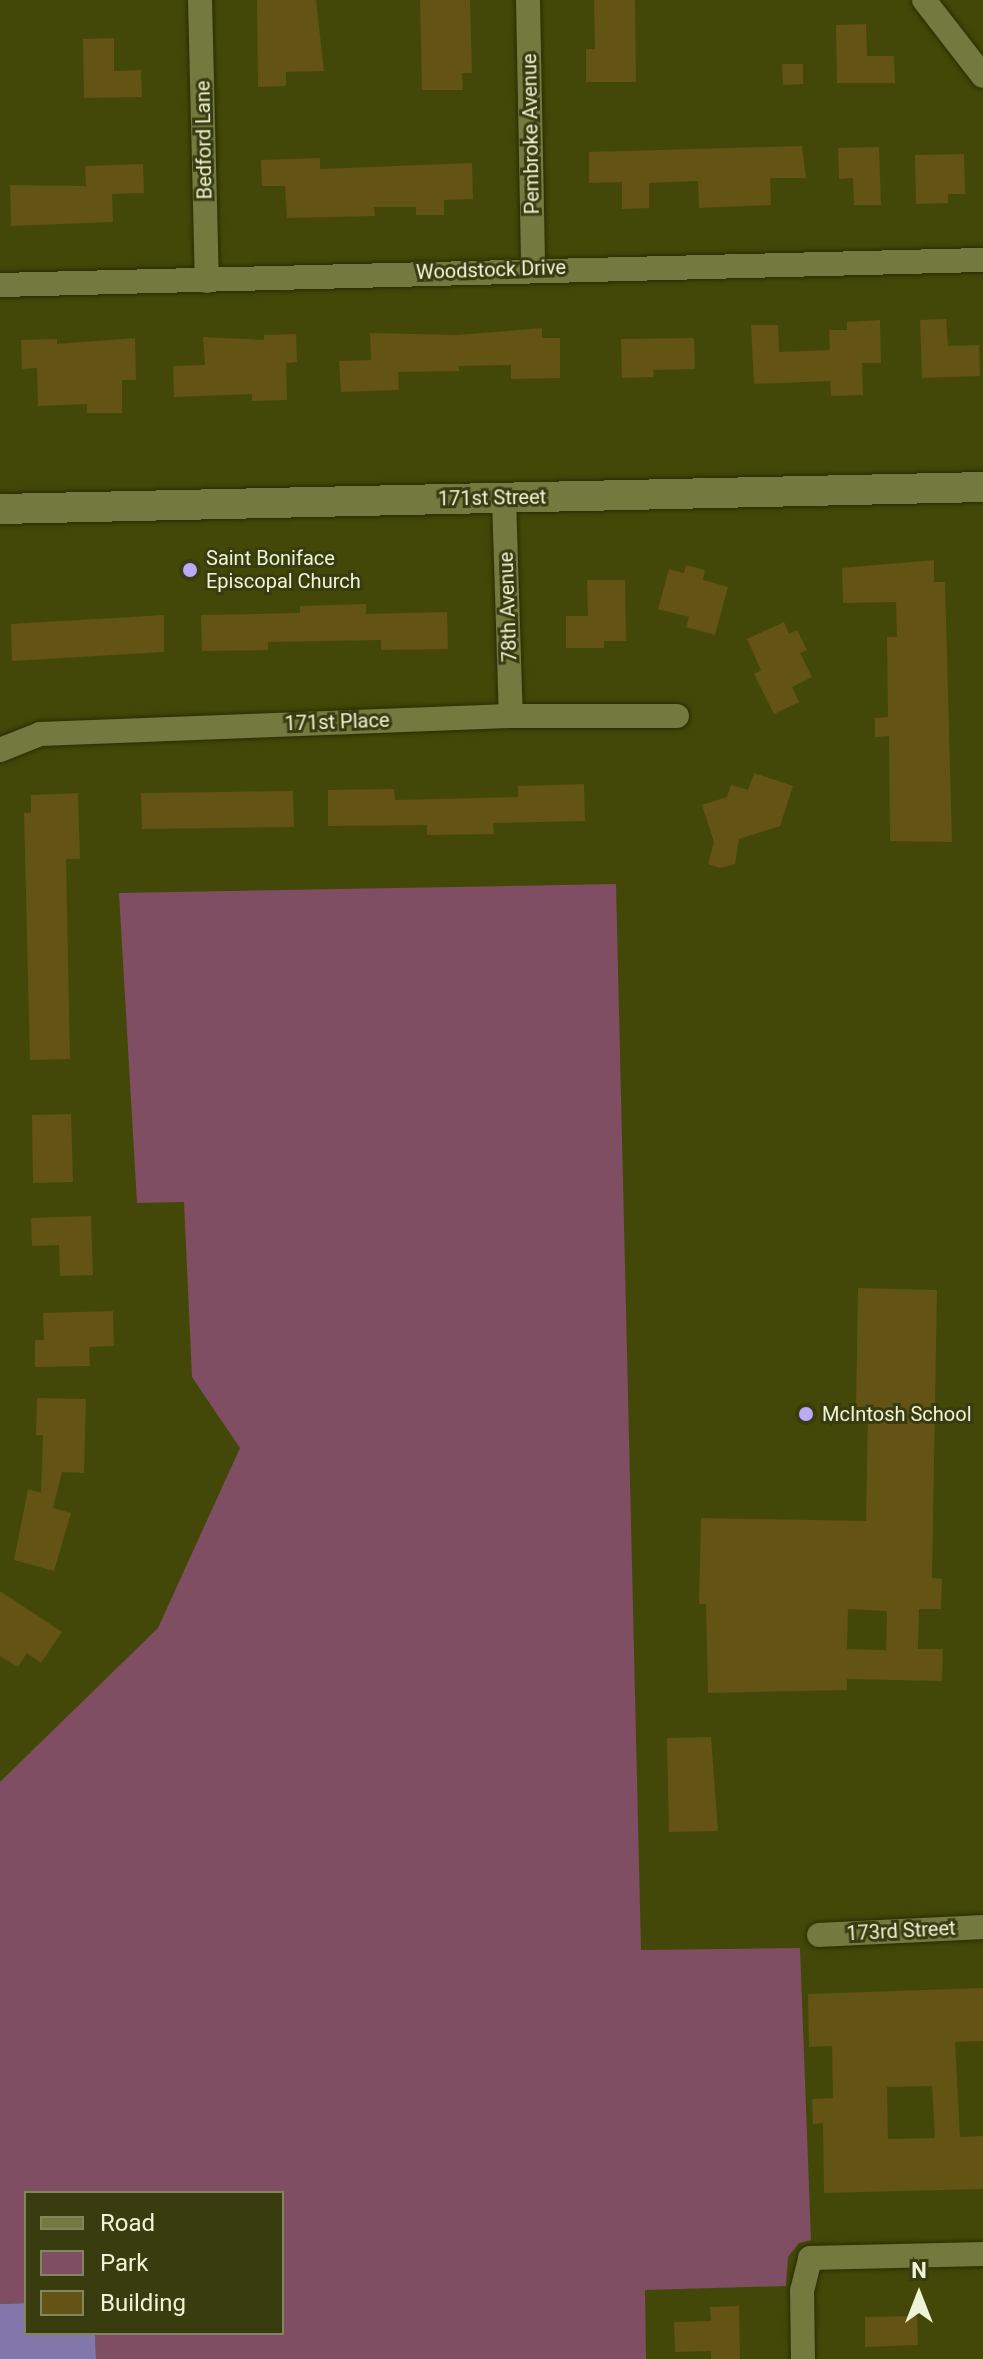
<!DOCTYPE html>
<style>
body{margin:0}
#map{position:relative;width:983px;height:2359px;overflow:hidden;background:#434808;font-family:Roboto,sans-serif}
div>[style]{position:absolute}
[style*='--x']{left:calc(var(--x)*1px);top:calc(var(--y)*1px);width:calc(var(--w)*1px);rotate:calc(var(--a)*1deg)}
.green>*{inset:0;background:#7f4e62}
.water>*{inset:0;background:#8276ab}
.building>*{inset:0;background:#635315}
.roads{filter:drop-shadow(0 0 2px #292d00) drop-shadow(0 0 2px #292d00)}
.minor>*{height:24px;margin:-12px;padding:0 12px;transform-origin:12px;border-radius:12px;background:#73793f}
.tertiary>*{height:30px;margin:-15px;padding:0 15px;transform-origin:15px;border-radius:15px;background:#73793f}
.dots>*{width:22px;height:22px;translate:-50% -50%;box-sizing:border-box;border:4px solid #383c0f;border-radius:50%}
span{translate:-50% -50%;white-space:nowrap;text-align:center;line-height:1.15;-webkit-text-stroke:6px #383c0f;paint-order:stroke}
.street-label{font-size:20px;color:#f0f4d6}
.poi-label{font-size:20px;color:#f0f4d6}
.left{translate:0 -50%;text-align:left}
.legend{position:absolute;left:24px;top:2191px;width:260px;height:144px;box-sizing:border-box;background:#383c0f;border:2px solid #82865f;margin:0;padding:10px 14px;list-style:none;font-size:24px;color:#f0f4d6}
.legend li{display:flex;align-items:center;gap:16px;height:40px}
.legend b{width:40px;border:2px solid #82865f}
.north{position:absolute;left:879px;top:2255px;width:80px;height:80px;-webkit-text-stroke:6px #383c0f;paint-order:stroke;rotate:0deg;font-size:22px;font-weight:700;line-height:32px;text-align:center;color:#f0f4d6}
.north::after{content:'';display:block;margin:auto;width:28px;height:36px;background:#f0f4d6;clip-path:polygon(50% 0,100% 100%,50% 72%,0 100%)}
</style>
<div id="map">
<div class="green">
<div style="clip-path:polygon(616px 884px,641px 1950px,800px 1948px,811px 2240px,799px 2243px,788px 2257px,786px 2286px,645px 2290px,646px 2359px,96px 2359px,95px 2333px,282px 2333px,282px 2193px,26px 2193px,26px 2303px,0 2304px,0 1782px,158px 1628px,240px 1448px,192px 1377px,184px 1202px,137px 1203px,119px 893px)"></div>
</div>
<div class="water">
<div style="clip-path:polygon(26px 2303px,26px 2333px,95px 2333px,96px 2359px,0 2359px,0 2304px)"></div>
</div>
<div class="building">
<div style="clip-path:polygon(257px 0,316px 0,324px 71px,286px 72px,286px 86px,258px 87px)"></div>
<div style="clip-path:polygon(420px 0,470px 0,472px 73px,462px 73px,463px 90px,422px 90px)"></div>
<div style="clip-path:polygon(594px 0,635px 0,636px 82px,586px 82px,586px 49px,595px 49px)"></div>
<div style="clip-path:polygon(866px 24px,867px 56px,894px 56px,895px 83px,837px 83px,836px 25px)"></div>
<div style="clip-path:polygon(114px 38px,114px 71px,141px 70px,142px 97px,84px 98px,83px 39px)"></div>
<div style="clip-path:polygon(782px 64px,803px 64px,803px 84px,783px 85px)"></div>
<div style="clip-path:polygon(802px 146px,806px 178px,770px 178px,771px 205px,699px 208px,698px 181px,649px 183px,649px 208px,622px 209px,622px 182px,589px 183px,589px 152px)"></div>
<div style="clip-path:polygon(879px 147px,881px 205px,854px 205px,853px 178px,839px 179px,838px 148px)"></div>
<div style="clip-path:polygon(964px 154px,965px 194px,948px 194px,948px 203px,916px 204px,915px 155px)"></div>
<div style="clip-path:polygon(320px 158px,320px 169px,472px 163px,473px 199px,444px 200px,444px 215px,416px 215px,416px 207px,374px 207px,375px 216px,287px 218px,285px 186px,262px 186px,261px 160px)"></div>
<div style="clip-path:polygon(143px 164px,144px 193px,112px 194px,113px 222px,11px 226px,10px 185px,86px 186px,85px 166px)"></div>
<div style="clip-path:polygon(946px 319px,948px 346px,979px 345px,980px 376px,922px 378px,920px 320px)"></div>
<div style="clip-path:polygon(880px 320px,881px 363px,862px 363px,863px 395px,831px 396px,830px 381px,754px 384px,751px 325px,778px 325px,779px 352px,830px 350px,829px 330px,847px 330px,847px 322px)"></div>
<div style="clip-path:polygon(542px 328px,542px 338px,560px 338px,560px 378px,511px 379px,511px 365px,459px 366px,459px 371px,398px 372px,399px 390px,341px 392px,339px 361px,371px 360px,370px 333px,457px 335px)"></div>
<div style="clip-path:polygon(296px 334px,297px 362px,286px 363px,287px 400px,252px 401px,252px 394px,174px 397px,173px 366px,205px 365px,203px 337px,264px 340px,264px 335px)"></div>
<div style="clip-path:polygon(135px 338px,136px 380px,122px 380px,122px 413px,87px 413px,87px 404px,38px 406px,37px 368px,22px 369px,21px 340px,57px 339px,57px 344px)"></div>
<div style="clip-path:polygon(694px 338px,695px 369px,653px 370px,654px 377px,622px 378px,621px 339px)"></div>
<div style="clip-path:polygon(934px 560px,934px 582px,945px 582px,952px 842px,890px 841px,889px 736px,875px 737px,875px 718px,888px 717px,887px 637px,897px 637px,896px 602px,843px 603px,842px 568px)"></div>
<div style="clip-path:polygon(686px 565px,705px 570px,703px 580px,728px 587px,715px 635px,686px 627px,689px 617px,658px 609px,669px 569px,684px 573px)"></div>
<div style="clip-path:polygon(587px 580px,625px 580px,626px 641px,604px 641px,604px 648px,566px 648px,566px 616px,588px 616px)"></div>
<div style="clip-path:polygon(366px 604px,366px 614px,447px 612px,448px 649px,381px 650px,381px 640px,268px 642px,268px 650px,202px 651px,201px 615px,300px 613px,300px 606px)"></div>
<div style="clip-path:polygon(164px 615px,164px 652px,12px 661px,11px 624px)"></div>
<div style="clip-path:polygon(784px 622px,789px 634px,797px 630px,807px 650px,800px 653px,812px 677px,792px 687px,799px 702px,774px 714px,754px 674px,761px 670px,747px 639px)"></div>
<div style="clip-path:polygon(754px 773px,793px 786px,780px 826px,739px 839px,735px 864px,720px 868px,708px 864px,714px 842px,702px 805px,727px 797px,731px 785px,748px 790px)"></div>
<div style="clip-path:polygon(584px 784px,585px 821px,493px 823px,494px 834px,427px 835px,427px 825px,328px 826px,328px 790px,394px 789px,395px 800px,518px 797px,518px 786px)"></div>
<div style="clip-path:polygon(293px 791px,294px 827px,142px 829px,141px 793px)"></div>
<div style="clip-path:polygon(78px 793px,80px 859px,66px 859px,70px 1059px,30px 1060px,24px 813px,31px 813px,31px 795px)"></div>
<div style="clip-path:polygon(71px 1114px,73px 1182px,33px 1183px,32px 1115px)"></div>
<div style="clip-path:polygon(91px 1216px,93px 1275px,60px 1276px,59px 1245px,32px 1246px,31px 1218px)"></div>
<div style="clip-path:polygon(evenodd,858px 1288px,937px 1290px,932px 1578px,942px 1579px,941px 1609px,919px 1609px,918px 1649px,943px 1649px,942px 1681px,847px 1679px,847px 1690px,708px 1693px,706px 1604px,699px 1604px,701px 1518px,866px 1521px,868px 1409px,856px 1408px,858px 1288px,848px 1609px,887px 1611px,886px 1650px,847px 1649px,848px 1609px)"></div>
<div style="clip-path:polygon(113px 1311px,114px 1346px,89px 1347px,90px 1366px,35px 1367px,35px 1340px,44px 1340px,43px 1313px)"></div>
<div style="clip-path:polygon(37px 1398px,86px 1399px,84px 1473px,62px 1472px,53px 1508px,71px 1513px,54px 1571px,14px 1560px,28px 1489px,41px 1493px,43px 1435px,36px 1435px)"></div>
<div style="clip-path:polygon(0 1591px,62px 1632px,41px 1663px,27px 1653px,18px 1667px,0 1656px)"></div>
<div style="clip-path:polygon(711px 1737px,718px 1831px,669px 1832px,667px 1738px)"></div>
<div style="clip-path:polygon(evenodd,983px 1988px,983px 2041px,955px 2042px,960px 2137px,983px 2136px,983px 2189px,824px 2193px,823px 2123px,813px 2124px,812px 2099px,833px 2098px,832px 2046px,809px 2047px,808px 1994px,983px 1988px,932px 2086px,935px 2138px,888px 2139px,887px 2087px,932px 2086px)"></div>
<div style="clip-path:polygon(739px 2306px,740px 2359px,711px 2359px,711px 2351px,675px 2352px,674px 2322px,711px 2321px,710px 2307px)"></div>
<div style="clip-path:polygon(917px 2316px,918px 2345px,865px 2347px,865px 2317px)"></div>
</div>
<div class="roads">
<div class="minor">
<div style="--x:200;--y:0;--w:281;--a:88.6"></div>
<div style="--x:528;--y:0;--w:268;--a:88.9"></div>
<div style="--x:924;--y:0;--w:96;--a:52.2"></div>
<div style="--x:0;--y:285;--w:983;--a:-1.46"></div>
<div style="--x:504;--y:498;--w:218;--a:88.2"></div>
<div style="--x:0;--y:750;--w:43;--a:-21.8"></div>
<div style="--x:40;--y:734;--w:471;--a:-2.2"></div>
<div style="--x:511;--y:716;--w:166;--a:0"></div>
<div style="--x:819;--y:1935;--w:164;--a:-2.8"></div>
<div style="--x:803;--y:2359;--w:68;--a:-90.8"></div>
<div style="--x:802;--y:2291;--w:34;--a:-76"></div>
<div style="--x:810;--y:2258;--w:173;--a:-1.3"></div>
</div>
<div class="tertiary">
<div style="--x:0;--y:509;--w:983;--a:-1.28"></div>
</div>
</div>
<div class="dots">
<div style="left:190px;top:570px;background:#bbaaf6"></div>
<div style="left:806px;top:1414px;background:#bbaaf6"></div>
</div>
<div class="street-label">
<span style="left:531px;top:134px;rotate:-91deg">Pembroke Avenue</span>
<span style="left:204px;top:140px;rotate:-91deg">Bedford Lane</span>
<span style="left:491px;top:270px;rotate:-2deg">Woodstock Drive</span>
<span style="left:492px;top:498px;rotate:-1deg">171st Street</span>
<span style="left:508px;top:607px;rotate:-92deg">78th Avenue</span>
<span style="left:337px;top:722px;rotate:-2deg">171st Place</span>
<span style="left:901px;top:1931px;rotate:-3deg">173rd Street</span>
</div>
<div class="poi-label">
<span class="left" style="left:206px;top:570px">Saint Boniface<br>Episcopal Church</span>
<span class="left" style="left:822px;top:1414px">McIntosh School</span>
</div>
<ul class="legend">
<li><b style="height:10px;background:#73793f"></b>Road</li>
<li><b style="height:22px;background:#7f4e62"></b>Park</li>
<li><b style="height:22px;background:#635315"></b>Building</li>
</ul>
<div class="north">N</div>
</div>
